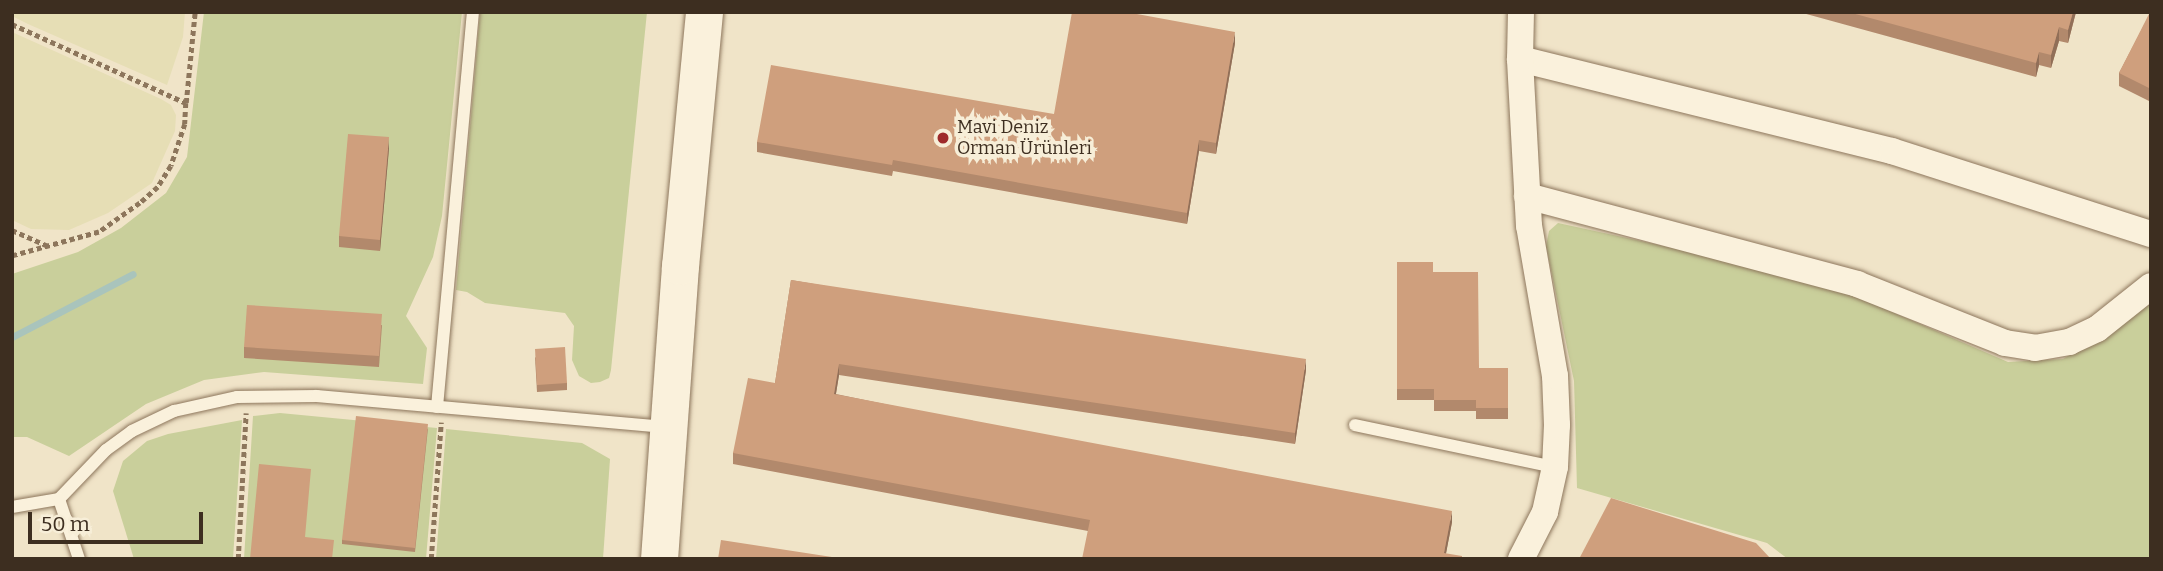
<!DOCTYPE html>
<meta charset="utf-8">
<style>
body{margin:0}
#map{position:relative;width:2163px;height:571px;overflow:hidden;background:#f0e4c8;font-family:Bitter,serif}
div>[style]{position:absolute}
[style*='--x']{left:calc(var(--x)*1px);top:calc(var(--y)*1px);width:calc(var(--w)*1px);rotate:calc(var(--a)*1deg)}
.farmland>*{inset:0;background:#e6deb5}
.green>*{inset:0;background:#c9cf9b}
.stream>*{height:7px;margin:-3.5px;padding:0 3.5px;transform-origin:3.5px;border-radius:3.5px;background:#a9c4bc}
.path>*{height:4.5px;margin-top:-2.25px;transform-origin:0;background:repeating-linear-gradient(90deg,#8d765c 0 5px,transparent 0 8.5px)}
.roads{filter:drop-shadow(0 0 2px #8d765c) drop-shadow(0 0 2px #8d765c)}
.service>*{height:12px;margin:-6px;padding:0 6px;transform-origin:6px;border-radius:6px;background:#faf1dc}
.minor>*{height:26px;margin:-13px;padding:0 13px;transform-origin:13px;border-radius:13px;background:#faf1dc}
.secondary>*{height:37px;margin:-18.5px;padding:0 18.5px;transform-origin:18.5px;border-radius:18.5px;background:#faf1dc}
.wall>*{inset:0;background:#b2896c}
.shaded-wall>*{inset:0;background:#916f58}
.building>*{inset:0;background:#cf9f7d}
.dots>*{width:19px;height:19px;translate:-50% -50%;box-sizing:border-box;border:4px solid #f7eed8;border-radius:50%}
span{translate:-50% -50%;white-space:nowrap;text-align:center;line-height:1.15;-webkit-text-stroke:7px #f7eed8;paint-order:stroke}
.poi-label{font-size:18px;color:#3d2e20}
.left{translate:0 -50%;text-align:left}
.frame{position:absolute;inset:0;border:14px solid #3d2e20;pointer-events:none}
.scale{position:absolute;left:28px;top:512px;width:175px;height:32px;box-sizing:border-box;border:4px solid #3d2e20;border-top:0;padding-left:9px;font-size:21px;line-height:24px;white-space:nowrap;color:#3d2e20;-webkit-text-stroke:5px #f7eed8;paint-order:stroke}
</style>
<div id="map">
<div class="farmland">
<div style="clip-path:polygon(12px 12px,185px 12px,183px 37px,167px 85px,28px 24px,12px 16px)"></div>
<div style="clip-path:polygon(12px 32px,161px 99px,171px 105px,176px 115px,175px 131px,152px 183px,108px 213px,69px 230px,31px 229px,12px 220px)"></div>
</div>
<div class="green">
<div style="clip-path:polygon(204px 12px,462px 12px,442px 216px,433px 257px,406px 316px,427px 348px,423px 384px,264px 372px,204px 380px,146px 404px,69px 456px,27px 437px,12px 437px,12px 274px,78px 252px,121px 228px,166px 193px,187px 157px)"></div>
<div style="clip-path:polygon(480px 12px,647px 12px,611px 370px,609px 378px,600px 382px,591px 383px,579px 376px,572px 360px,574px 326px,565px 313px,485px 303px,467px 292px,456px 290px)"></div>
<div style="clip-path:polygon(1558px 223px,1816px 279px,2008px 362px,2063px 359px,2151px 303px,2151px 559px,1788px 559px,1767px 543px,1577px 488px,1574px 381px,1546px 246px,1549px 231px)"></div>
<div style="clip-path:polygon(280px 413px,437px 428px,426px 559px,244px 559px,253px 416px)"></div>
<div style="clip-path:polygon(242px 420px,233px 559px,134px 559px,113px 491px,123px 461px,147px 441px,168px 434px)"></div>
<div style="clip-path:polygon(446px 429px,582px 443px,610px 459px,603px 559px,436px 559px)"></div>
</div>
<div class="stream">
<div style="--x:12;--y:337;--w:136;--a:-27.5"></div>
</div>
<div class="path">
<div style="--x:12;--y:24;--w:191;--a:24.4"></div>
<div style="--x:186;--y:103;--w:21;--a:93"></div>
<div style="--x:185;--y:124;--w:44;--a:108.4"></div>
<div style="--x:171;--y:166;--w:25;--a:122"></div>
<div style="--x:158;--y:187;--w:24;--a:138"></div>
<div style="--x:140;--y:203;--w:50;--a:144.7"></div>
<div style="--x:99;--y:232;--w:90;--a:164.6"></div>
<div style="--x:186;--y:103;--w:91;--a:-84.4"></div>
<div style="--x:12;--y:230;--w:39;--a:24"></div>
<div style="--x:238;--y:559;--w:146;--a:-86.9"></div>
<div style="--x:431;--y:559;--w:137;--a:-85.8"></div>
</div>
<div class="roads">
<div class="service">
<div style="--x:437;--y:407;--w:397;--a:-84.8"></div>
<div style="--x:1355;--y:425;--w:204;--a:11.9"></div>
<div style="--x:59;--y:499;--w:68;--a:-46.2"></div>
<div style="--x:106;--y:450;--w:32;--a:-36"></div>
<div style="--x:132;--y:431;--w:47;--a:-25.5"></div>
<div style="--x:174;--y:411;--w:65;--a:-12.5"></div>
<div style="--x:237;--y:397;--w:80;--a:-0.7"></div>
<div style="--x:317;--y:396;--w:349;--a:5.1"></div>
<div style="--x:12;--y:507;--w:48;--a:-9.7"></div>
<div style="--x:59;--y:499;--w:63;--a:71.6"></div>
</div>
<div class="minor">
<div style="--x:1520;--y:59;--w:383;--a:13.9"></div>
<div style="--x:1892;--y:151;--w:272;--a:17.8"></div>
<div style="--x:1527;--y:196;--w:342;--a:14.9"></div>
<div style="--x:1857;--y:284;--w:159;--a:21.7"></div>
<div style="--x:2005;--y:343;--w:30;--a:9"></div>
<div style="--x:2035;--y:348;--w:35;--a:-10"></div>
<div style="--x:2069;--y:342;--w:31;--a:-25"></div>
<div style="--x:2097;--y:329;--w:69;--a:-38.5"></div>
<div style="--x:1521;--y:559;--w:53;--a:-62.9"></div>
<div style="--x:1545;--y:512;--w:46;--a:-77.5"></div>
<div style="--x:1555;--y:467;--w:42;--a:-87.3"></div>
<div style="--x:1557;--y:425;--w:49;--a:-92.3"></div>
<div style="--x:1555;--y:376;--w:152;--a:-99.8"></div>
<div style="--x:1529;--y:226;--w:167;--a:-93.1"></div>
<div style="--x:1520;--y:59;--w:47;--a:-88.8"></div>
</div>
<div class="secondary">
<div style="--x:659;--y:559;--w:294;--a:-85.9"></div>
<div style="--x:680;--y:266;--w:255;--a:-84.6"></div>
</div>
</div>
<div class="wall">
<div style="clip-path:polygon(1799px 12px,2076px 12px,2068px 43px,2059px 41px,2051px 68px,2039px 65px,2036px 77px)"></div>
<div style="clip-path:polygon(2151px 12px,2151px 102px,2119px 86px,2119px 73px)"></div>
<div style="clip-path:polygon(1235px 43px,1216px 154px,1199px 151px,1187px 224px,893px 171px,892px 176px,757px 152px,757px 142px,1054px 114px)"></div>
<div style="clip-path:polygon(389px 148px,380px 251px,339px 247px,339px 236px)"></div>
<div style="clip-path:polygon(1397px 262px,1433px 272px,1479px 368px,1508px 368px,1508px 419px,1476px 419px,1476px 411px,1434px 411px,1434px 400px,1397px 400px)"></div>
<div style="clip-path:polygon(791px 280px,1306px 370px,1295px 444px,839px 375px,836px 394px,1452px 522px,1446px 553px,1088px 531px,733px 464px,733px 453px,775px 383px)"></div>
<div style="clip-path:polygon(382px 325px,379px 367px,244px 358px,244px 347px)"></div>
<div style="clip-path:polygon(535px 357px,567px 383px,567px 390px,537px 392px)"></div>
<div style="clip-path:polygon(428px 428px,415px 552px,342px 544px,342px 540px)"></div>
</div>
<div class="shaded-wall">
<div style="clip-path:polygon(2073px 12px,2076px 12px,2068px 43px,2068px 30px)"></div>
<div style="clip-path:polygon(2059px 27px,2059px 41px,2051px 68px,2051px 55px)"></div>
<div style="clip-path:polygon(1235px 32px,1235px 43px,1216px 154px,1216px 143px)"></div>
<div style="clip-path:polygon(2039px 52px,2039px 65px,2036px 77px,2036px 63px)"></div>
<div style="clip-path:polygon(389px 137px,389px 148px,380px 251px,380px 240px)"></div>
<div style="clip-path:polygon(1199px 140px,1199px 151px,1187px 224px,1187px 213px)"></div>
<div style="clip-path:polygon(1306px 359px,1306px 370px,1295px 444px,1295px 433px)"></div>
<div style="clip-path:polygon(839px 364px,839px 375px,834px 405px,834px 394px)"></div>
<div style="clip-path:polygon(1452px 511px,1452px 522px,1445px 559px,1444px 553px)"></div>
</div>
<div class="building">
<div style="clip-path:polygon(1072px 12px,1126px 12px,1235px 32px,1216px 143px,1199px 140px,1187px 213px,893px 160px,892px 165px,757px 142px,771px 65px,1054px 114px)"></div>
<div style="clip-path:polygon(1848px 12px,2073px 12px,2068px 30px,2059px 27px,2051px 55px,2039px 52px,2036px 63px)"></div>
<div style="clip-path:polygon(2150px 12px,2151px 12px,2151px 89px,2119px 73px)"></div>
<div style="clip-path:polygon(348px 134px,389px 137px,380px 240px,339px 236px)"></div>
<div style="clip-path:polygon(1397px 262px,1433px 262px,1433px 272px,1478px 272px,1479px 368px,1508px 368px,1508px 408px,1476px 408px,1476px 400px,1434px 400px,1434px 389px,1397px 389px)"></div>
<div style="clip-path:polygon(791px 280px,1306px 359px,1295px 433px,839px 364px,834px 394px,1452px 511px,1444px 553px,1462px 556px,1462px 559px,1082px 559px,1090px 520px,733px 453px,748px 378px,775px 383px)"></div>
<div style="clip-path:polygon(247px 305px,382px 314px,379px 356px,244px 347px)"></div>
<div style="clip-path:polygon(565px 347px,567px 383px,537px 385px,535px 349px)"></div>
<div style="clip-path:polygon(356px 416px,428px 424px,415px 548px,342px 540px)"></div>
<div style="clip-path:polygon(259px 464px,311px 469px,305px 537px,334px 540px,332px 559px,250px 559px)"></div>
<div style="clip-path:polygon(1611px 498px,1756px 543px,1771px 559px,1579px 559px)"></div>
<div style="clip-path:polygon(721px 540px,845px 559px,718px 559px)"></div>
</div>
<div class="dots">
<div style="left:943px;top:138px;background:#9e2a2b"></div>
</div>
<div class="poi-label">
<span class="left" style="left:957px;top:138px">Mavi Deniz<br>Orman Ürünleri</span>
</div>
<div class="frame"></div>
<div class="scale">50 m</div>
</div>
